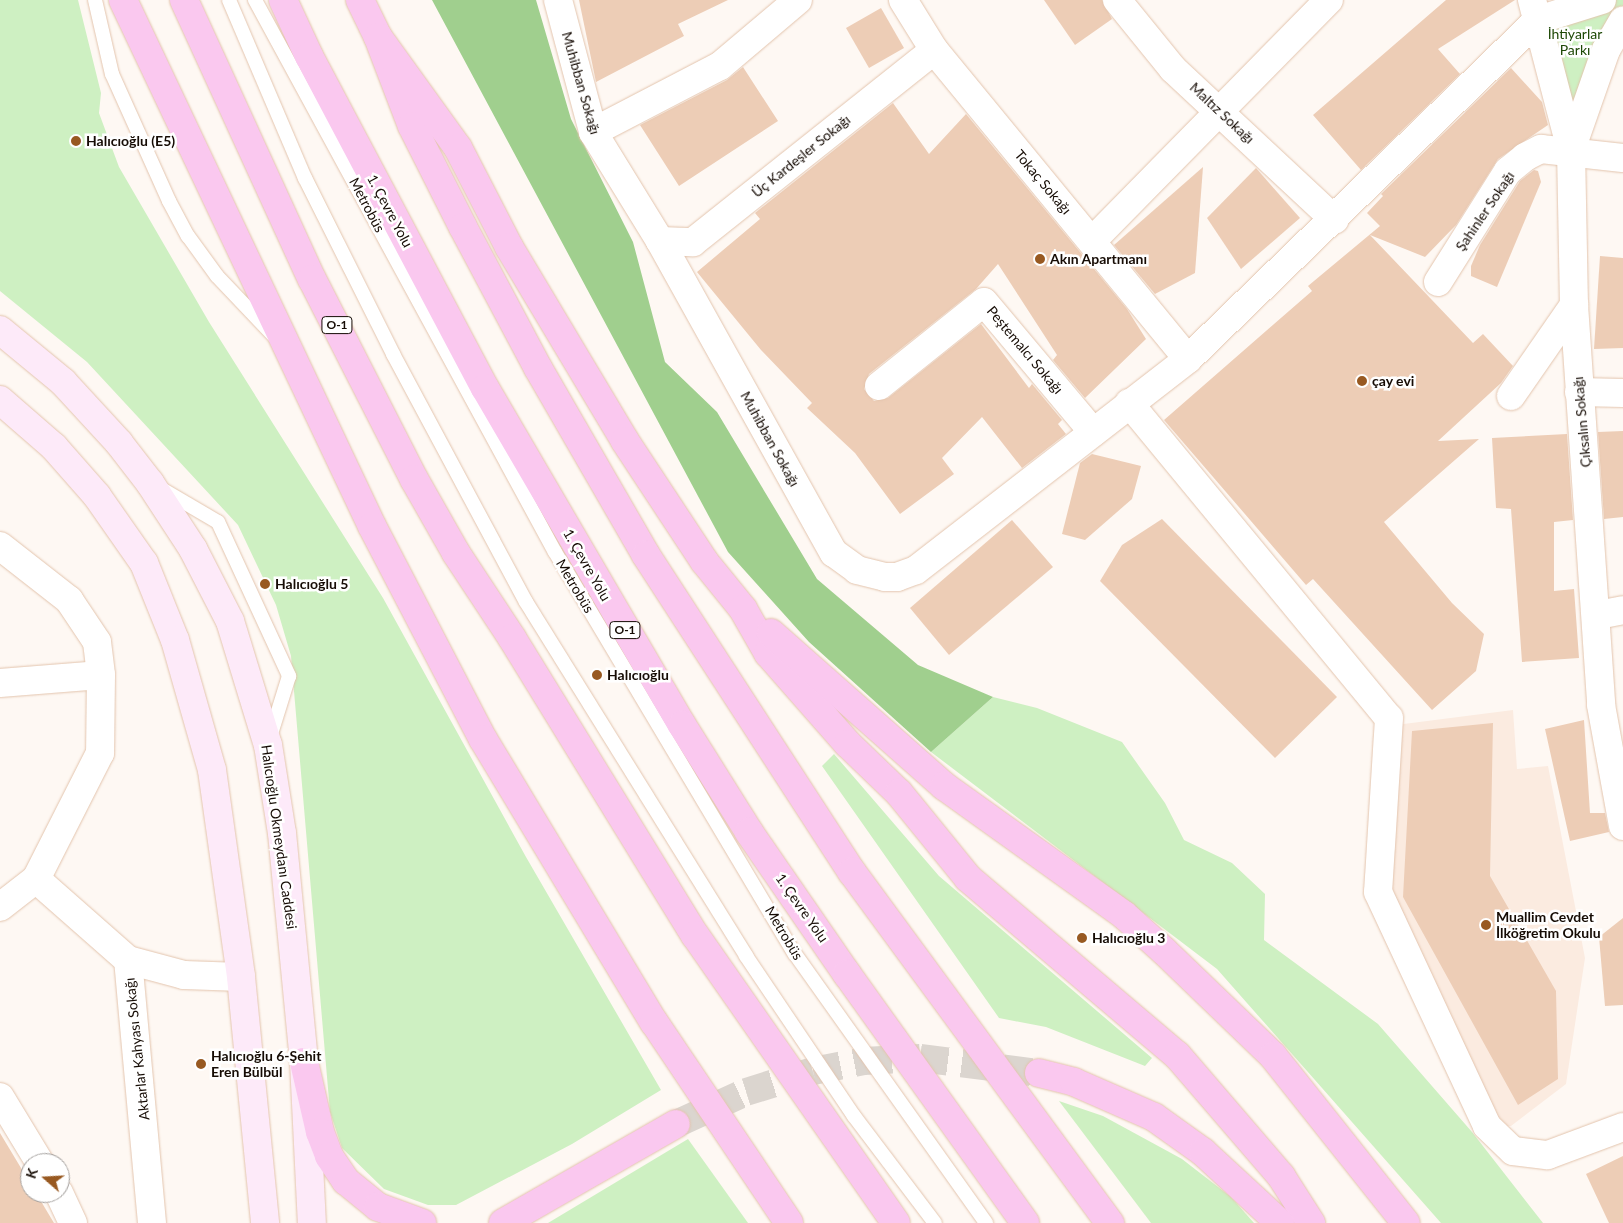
<!DOCTYPE html>
<meta charset="utf-8">
<style>
body{margin:0}
#map{position:relative;width:1623px;height:1223px;overflow:hidden;background:#fef8f3;font-family:Lato,sans-serif}
div>[style]{position:absolute}
[style*='--x']{left:calc(var(--x)*1px);top:calc(var(--y)*1px);width:calc(var(--w)*1px);rotate:calc(var(--a)*1deg)}
.built>*{inset:0;background:#fbebe0}
.green>*{inset:0;background:#cef0c2}
.forest>*{inset:0;background:#a0cf8e}
.building>*{inset:0;background:#edcdb6}
.trunk-tunnel>*{height:28px;margin-top:-14px;transform-origin:0;background:repeating-linear-gradient(90deg,#dbd5cf 0 28px,transparent 0 42px)}
.roads{filter:drop-shadow(0 0 1px #e3c4ad) drop-shadow(0 0 1px #e3c4ad)}
.service>*{height:14px;margin:-7px;padding:0 7px;transform-origin:7px;border-radius:7px;background:#fff}
.minor>*{height:28px;margin:-14px;padding:0 14px;transform-origin:14px;border-radius:14px;background:#fff}
.secondary>*{height:28px;margin:-14px;padding:0 14px;transform-origin:14px;border-radius:14px;background:#fdeaf9}
.trunk>*{height:28px;margin:-14px;padding:0 14px;transform-origin:14px;border-radius:14px;background:#fac8ef}
.dots>*{width:14px;height:14px;translate:-50% -50%;box-sizing:border-box;border:2px solid #fff;border-radius:50%}
span{translate:-50% -50%;white-space:nowrap;text-align:center;line-height:1.15;-webkit-text-stroke:5px #fff;paint-order:stroke}
.shield-label span{padding:1px 4px;background:#fff;border:1px solid;border-radius:4px;-webkit-text-stroke-width:0}
.shield-label{font-size:12px;color:#160c05;font-weight:700}
.park-label{font-size:14px;color:#1d4805}
.street-label{font-size:14px;color:#160c05}
.poi-label{font-size:14px;color:#160c05;font-weight:700}
.left{translate:0 -50%;text-align:left}
.north{position:absolute;left:20px;top:1153px;width:50px;height:50px;box-sizing:border-box;background:#fff;border:1px solid #a29e9b;border-radius:50%;rotate:289deg;font-size:14px;font-weight:700;line-height:20px;text-align:center;color:#160c05}
.north::after{content:'';display:block;margin:auto;width:18px;height:22px;background:#985921;clip-path:polygon(50% 0,100% 100%,50% 72%,0 100%)}
</style>
<div id="map">
<div class="built">
<div style="clip-path:polygon(1513px 710px,1517px 769px,1548px 766px,1585px 958px,1566px 1084px,1511px 1126px,1487px 1126px,1378px 861px,1388px 726px)"></div>
</div>
<div class="green">
<div style="clip-path:polygon(0 0,78px 0,101px 93px,99px 113px,119px 167px,209px 322px,383px 598px,526px 857px,661px 1090px,572px 1144px,456px 1205px,428px 1205px,384px 1189px,342px 1148px,330px 1112px,291px 656px,276px 605px,238px 525px,87px 362px,0 291px)"></div>
<div style="clip-path:polygon(1602px 0,1623px 0,1623px 20px,1571px 150px,1538px 20px)"></div>
<div style="clip-path:polygon(993px 697px,1037px 708px,1122px 742px,1165px 803px,1184px 840px,1232px 863px,1265px 894px,1264px 940px,1378px 1024px,1472px 1132px,1543px 1223px,1441px 1223px,1217px 969px,931px 752px)"></div>
<div style="clip-path:polygon(834px 754px,939px 876px,1152px 1058px,1145px 1066px,1046px 1027px,999px 1018px,822px 766px)"></div>
<div style="clip-path:polygon(1059px 1101px,1103px 1116px,1182px 1159px,1231px 1197px,1254px 1223px,1151px 1223px)"></div>
<div style="clip-path:polygon(688px 1139px,748px 1223px,548px 1223px)"></div>
</div>
<div class="forest">
<div style="clip-path:polygon(432px 0,536px 0,571px 119px,633px 242px,665px 362px,717px 412px,817px 579px,918px 665px,993px 697px,931px 752px,809px 642px,728px 552px)"></div>
</div>
<div class="building">
<div style="clip-path:polygon(579px 0,728px 0,678px 24px,684px 36px,596px 82px)"></div>
<div style="clip-path:polygon(1044px 0,1102px 0,1112px 19px,1075px 45px)"></div>
<div style="clip-path:polygon(1446px 0,1515px 0,1438px 49px,1460px 74px,1361px 170px,1313px 115px)"></div>
<div style="clip-path:polygon(881px 8px,904px 48px,869px 68px,846px 28px)"></div>
<div style="clip-path:polygon(743px 67px,778px 121px,679px 186px,640px 125px,727px 80px)"></div>
<div style="clip-path:polygon(1511px 68px,1542px 102px,1548px 125px,1498px 159px,1456px 225px,1425px 257px,1370px 235px,1473px 343px,1483px 334px,1513px 366px,1501px 383px,1438px 441px,1479px 439px,1384px 522px,1452px 603px,1484px 634px,1476px 671px,1432px 710px,1313px 579px,1306px 585px,1164px 420px,1312px 291px,1308px 286px,1380px 226px,1367px 213px,1383px 196px,1381px 194px)"></div>
<div style="clip-path:polygon(893px 103px,929px 154px,966px 114px,1127px 309px,1146px 339px,1085px 398px,1053px 360px,1057px 355px,998px 264px,976px 289px,869px 374px,864px 389px,874px 401px,888px 398px,981px 324px,1029px 388px,1032px 384px,1062px 420px,1058px 424px,1066px 434px,1022px 468px,982px 417px,942px 458px,954px 474px,900px 514px,855px 453px,807px 408px,812px 403px,761px 350px,697px 272px,760px 219px,755px 213px)"></div>
<div style="clip-path:polygon(1203px 167px,1195px 273px,1155px 294px,1114px 245px)"></div>
<div style="clip-path:polygon(1256px 168px,1300px 218px,1241px 269px,1207px 218px)"></div>
<div style="clip-path:polygon(1534px 170px,1538px 171px,1541px 182px,1497px 287px,1471px 276px,1471px 266px,1480px 245px,1520px 181px)"></div>
<div style="clip-path:polygon(1600px 256px,1623px 258px,1623px 348px,1594px 349px)"></div>
<div style="clip-path:polygon(1623px 431px,1623px 517px,1604px 519px,1598px 432px)"></div>
<div style="clip-path:polygon(1567px 434px,1573px 520px,1554px 522px,1554px 591px,1574px 589px,1579px 658px,1522px 662px,1511px 509px,1496px 508px,1492px 438px)"></div>
<div style="clip-path:polygon(1092px 454px,1141px 466px,1132px 499px,1085px 540px,1062px 534px,1080px 463px)"></div>
<div style="clip-path:polygon(1162px 519px,1337px 697px,1275px 758px,1100px 581px,1122px 545px)"></div>
<div style="clip-path:polygon(1012px 520px,1053px 567px,949px 655px,910px 608px)"></div>
<div style="clip-path:polygon(1584px 720px,1590px 813px,1605px 813px,1609px 832px,1570px 841px,1545px 729px)"></div>
<div style="clip-path:polygon(1493px 723px,1490px 876px,1556px 991px,1558px 1079px,1518px 1105px,1403px 897px,1412px 731px)"></div>
<div style="clip-path:polygon(1623px 918px,1623px 1005px,1605px 1006px,1599px 937px)"></div>
<div style="clip-path:polygon(0 1133px,30px 1183px,30px 1193px,36px 1193px,54px 1223px,0 1223px)"></div>
<div style="clip-path:polygon(1623px 1156px,1623px 1223px,1609px 1223px,1586px 1174px)"></div>
</div>
<div class="trunk-tunnel">
<div style="--x:676;--y:1124;--w:77;--a:-24.6"></div>
<div style="--x:746;--y:1092;--w:70;--a:-17.4"></div>
<div style="--x:813;--y:1071;--w:52;--a:-11.1"></div>
<div style="--x:864;--y:1061;--w:56;--a:-3.1"></div>
<div style="--x:920;--y:1058;--w:120;--a:7.2"></div>
</div>
<div class="roads">
<div class="service">
<div style="--x:95;--y:0;--w:76;--a:77.1"></div>
<div style="--x:112;--y:74;--w:139;--a:65.8"></div>
<div style="--x:169;--y:201;--w:40;--a:62"></div>
<div style="--x:188;--y:236;--w:49;--a:54.1"></div>
<div style="--x:217;--y:276;--w:84;--a:46.4"></div>
<div style="--x:229;--y:0;--w:194;--a:66.9"></div>
<div style="--x:305;--y:178;--w:197;--a:63.4"></div>
<div style="--x:393;--y:354;--w:281;--a:61.8"></div>
<div style="--x:526;--y:602;--w:417;--a:58.1"></div>
<div style="--x:746;--y:956;--w:193;--a:56"></div>
<div style="--x:854;--y:1116;--w:134;--a:52.9"></div>
<div style="--x:255;--y:0;--w:628;--a:61.48"></div>
<div style="--x:555;--y:552;--w:468;--a:59.2"></div>
<div style="--x:795;--y:954;--w:330;--a:54.6"></div>
<div style="--x:160;--y:488;--w:67;--a:30.4"></div>
<div style="--x:218;--y:522;--w:170;--a:65.2"></div>
<div style="--x:289;--y:676;--w:64;--a:107.3"></div>
</div>
<div class="minor">
<div style="--x:558;--y:0;--w:137;--a:75.1"></div>
<div style="--x:593;--y:132;--w:128;--a:58.4"></div>
<div style="--x:660;--y:241;--w:357;--a:60.9"></div>
<div style="--x:834;--y:553;--w:29;--a:36"></div>
<div style="--x:857;--y:570;--w:29;--a:14"></div>
<div style="--x:885;--y:577;--w:12;--a:0"></div>
<div style="--x:897;--y:577;--w:20;--a:-20"></div>
<div style="--x:916;--y:570;--w:344;--a:-37.8"></div>
<div style="--x:1188;--y:359;--w:487;--a:-44.1"></div>
<div style="--x:1538;--y:20;--w:67;--a:-17.4"></div>
<div style="--x:903;--y:0;--w:59;--a:58.2"></div>
<div style="--x:934;--y:50;--w:400;--a:50.6"></div>
<div style="--x:1117;--y:0;--w:89;--a:50.9"></div>
<div style="--x:1173;--y:69;--w:221;--a:43"></div>
<div style="--x:1532;--y:0;--w:155;--a:75.4"></div>
<div style="--x:1571;--y:150;--w:155;--a:88.9"></div>
<div style="--x:1574;--y:305;--w:401;--a:86.1"></div>
<div style="--x:1601;--y:705;--w:123;--a:79.7"></div>
<div style="--x:593;--y:132;--w:143;--a:-27.5"></div>
<div style="--x:720;--y:66;--w:102;--a:-40.2"></div>
<div style="--x:1571;--y:150;--w:106;--a:-70.7"></div>
<div style="--x:1606;--y:50;--w:34;--a:-60"></div>
<div style="--x:660;--y:241;--w:33;--a:2"></div>
<div style="--x:693;--y:242;--w:308;--a:-38.5"></div>
<div style="--x:1092;--y:241;--w:338;--a:-45.5"></div>
<div style="--x:1438;--y:282;--w:131;--a:-57.8"></div>
<div style="--x:1508;--y:171;--w:22;--a:-39"></div>
<div style="--x:1525;--y:157;--w:18;--a:-27"></div>
<div style="--x:1541;--y:149;--w:82;--a:6.3"></div>
<div style="--x:879;--y:386;--w:134;--a:-38.7"></div>
<div style="--x:984;--y:302;--w:170;--a:50"></div>
<div style="--x:1579;--y:392;--w:44;--a:1.3"></div>
<div style="--x:1511;--y:396;--w:111;--a:-55.3"></div>
<div style="--x:1129;--y:403;--w:408;--a:50.5"></div>
<div style="--x:1389;--y:718;--w:174;--a:93.6"></div>
<div style="--x:1378;--y:892;--w:258;--a:65"></div>
<div style="--x:1487;--y:1126;--w:36;--a:44"></div>
<div style="--x:1513;--y:1151;--w:35;--a:7"></div>
<div style="--x:1548;--y:1155;--w:80;--a:-20.5"></div>
<div style="--x:0;--y:546;--w:88;--a:38"></div>
<div style="--x:69;--y:600;--w:50;--a:56.3"></div>
<div style="--x:97;--y:642;--w:33;--a:83"></div>
<div style="--x:1598;--y:615;--w:25;--a:-11"></div>
<div style="--x:0;--y:683;--w:101;--a:-4.5"></div>
<div style="--x:101;--y:675;--w:78;--a:90.7"></div>
<div style="--x:100;--y:753;--w:141;--a:116.9"></div>
<div style="--x:36;--y:879;--w:123;--a:41.4"></div>
<div style="--x:0;--y:907;--w:46;--a:-37.9"></div>
<div style="--x:0;--y:1097;--w:77;--a:58.8"></div>
<div style="--x:59;--y:1193;--w:33;--a:65"></div>
<div style="--x:152;--y:1223;--w:264;--a:-95.2"></div>
<div style="--x:128;--y:960;--w:58;--a:15"></div>
<div style="--x:184;--y:975;--w:57;--a:2"></div>
</div>
<div class="secondary">
<div style="--x:0;--y:330;--w:82;--a:39.5"></div>
<div style="--x:63;--y:382;--w:83;--a:47.4"></div>
<div style="--x:119;--y:443;--w:51;--a:52.2"></div>
<div style="--x:150;--y:483;--w:79;--a:56.9"></div>
<div style="--x:193;--y:549;--w:81;--a:62.8"></div>
<div style="--x:230;--y:621;--w:130;--a:73"></div>
<div style="--x:268;--y:745;--w:89;--a:81"></div>
<div style="--x:282;--y:833;--w:230;--a:84.5"></div>
<div style="--x:304;--y:1062;--w:161;--a:87.2"></div>
<div style="--x:0;--y:400;--w:72;--a:41"></div>
<div style="--x:54;--y:447;--w:65;--a:48.7"></div>
<div style="--x:97;--y:496;--w:82;--a:55"></div>
<div style="--x:144;--y:563;--w:83;--a:68.1"></div>
<div style="--x:175;--y:640;--w:135;--a:74.1"></div>
<div style="--x:212;--y:770;--w:209;--a:82"></div>
<div style="--x:241;--y:977;--w:247;--a:84.4"></div>
</div>
<div class="trunk">
<div style="--x:123;--y:0;--w:582;--a:64.67"></div>
<div style="--x:372;--y:526;--w:240;--a:62.5"></div>
<div style="--x:483;--y:739;--w:331;--a:58.9"></div>
<div style="--x:654;--y:1022;--w:242;--a:56.1"></div>
<div style="--x:184;--y:0;--w:307;--a:65.4"></div>
<div style="--x:312;--y:279;--w:225;--a:63"></div>
<div style="--x:414;--y:479;--w:85;--a:60.4"></div>
<div style="--x:456;--y:553;--w:102;--a:56.6"></div>
<div style="--x:512;--y:638;--w:349;--a:58.4"></div>
<div style="--x:695;--y:935;--w:351;--a:55.1"></div>
<div style="--x:283;--y:0;--w:62;--a:65.1"></div>
<div style="--x:309;--y:56;--w:376;--a:62.1"></div>
<div style="--x:485;--y:388;--w:390;--a:59.7"></div>
<div style="--x:682;--y:725;--w:126;--a:57.9"></div>
<div style="--x:749;--y:832;--w:173;--a:55.4"></div>
<div style="--x:847;--y:974;--w:306;--a:54.4"></div>
<div style="--x:360;--y:0;--w:41;--a:64.1"></div>
<div style="--x:378;--y:37;--w:95;--a:69.1"></div>
<div style="--x:412;--y:126;--w:113;--a:63.2"></div>
<div style="--x:463;--y:227;--w:160;--a:62"></div>
<div style="--x:538;--y:368;--w:216;--a:60"></div>
<div style="--x:646;--y:555;--w:378;--a:57"></div>
<div style="--x:852;--y:872;--w:436;--a:53.7"></div>
<div style="--x:378;--y:37;--w:137;--a:54.2"></div>
<div style="--x:458;--y:148;--w:111;--a:62.7"></div>
<div style="--x:509;--y:247;--w:226;--a:59.1"></div>
<div style="--x:625;--y:441;--w:144;--a:56.6"></div>
<div style="--x:704;--y:561;--w:62;--a:50.9"></div>
<div style="--x:743;--y:609;--w:51;--a:60.4"></div>
<div style="--x:768;--y:653;--w:121;--a:48.7"></div>
<div style="--x:848;--y:744;--w:71;--a:43.9"></div>
<div style="--x:899;--y:793;--w:109;--a:50.9"></div>
<div style="--x:968;--y:878;--w:274;--a:40.3"></div>
<div style="--x:1177;--y:1055;--w:160;--a:49.3"></div>
<div style="--x:1281;--y:1176;--w:56;--a:57.4"></div>
<div style="--x:771;--y:633;--w:231;--a:41.5"></div>
<div style="--x:944;--y:786;--w:221;--a:35.6"></div>
<div style="--x:1124;--y:915;--w:54;--a:42"></div>
<div style="--x:1164;--y:951;--w:151;--a:43.9"></div>
<div style="--x:1273;--y:1056;--w:213;--a:51.5"></div>
<div style="--x:304;--y:1062;--w:72;--a:77.1"></div>
<div style="--x:320;--y:1132;--w:26;--a:69"></div>
<div style="--x:329;--y:1156;--w:30;--a:56"></div>
<div style="--x:346;--y:1181;--w:41;--a:39.1"></div>
<div style="--x:378;--y:1207;--w:47;--a:20"></div>
<div style="--x:1039;--y:1073;--w:36;--a:14"></div>
<div style="--x:1074;--y:1082;--w:87;--a:23.6"></div>
<div style="--x:1154;--y:1117;--w:60;--a:35.5"></div>
<div style="--x:1203;--y:1152;--w:105;--a:42.7"></div>
<div style="--x:503;--y:1223;--w:199;--a:-29.8"></div>
</div>
</div>
<div class="dots">
<div style="left:76px;top:141px;background:#985921"></div>
<div style="left:1040px;top:259px;background:#985921"></div>
<div style="left:1362px;top:381px;background:#985921"></div>
<div style="left:265px;top:584px;background:#985921"></div>
<div style="left:597px;top:675px;background:#985921"></div>
<div style="left:1486px;top:925px;background:#985921"></div>
<div style="left:1082px;top:938px;background:#985921"></div>
<div style="left:201px;top:1064px;background:#985921"></div>
</div>
<div class="shield-label">
<span style="left:337px;top:325px">O-1</span>
<span style="left:625px;top:630px">O-1</span>
</div>
<div class="park-label">
<span style="left:1575px;top:42px">İhtiyarlar<br>Parkı</span>
</div>
<div class="street-label">
<span style="left:581px;top:83px;rotate:74deg">Muhibban Sokağı</span>
<span style="left:1222px;top:113px;rotate:43deg">Maltız Sokağı</span>
<span style="left:801px;top:156px;rotate:-39deg">Üç Kardeşler Sokağı</span>
<span style="left:1043px;top:182px;rotate:50deg">Tokaç Sokağı</span>
<span style="left:367px;top:205px;rotate:62deg">Metrobüs</span>
<span style="left:390px;top:211px;rotate:62deg">1. Çevre Yolu</span>
<span style="left:1485px;top:211px;rotate:-56deg">Şahinler Sokağı</span>
<span style="left:1025px;top:350px;rotate:50deg">Peştemalcı Sokağı</span>
<span style="left:1582px;top:422px;rotate:-95deg">Çıksalın Sokağı</span>
<span style="left:770px;top:439px;rotate:61deg">Muhibban Sokağı</span>
<span style="left:587px;top:565px;rotate:60deg">1. Çevre Yolu</span>
<span style="left:575px;top:586px;rotate:59deg">Metrobüs</span>
<span style="left:279px;top:837px;rotate:82deg">Halıcıoğlu Okmeydanı Caddesi</span>
<span style="left:802px;top:908px;rotate:55deg">1. Çevre Yolu</span>
<span style="left:784px;top:933px;rotate:59deg">Metrobüs</span>
<span style="left:137px;top:1049px;rotate:-96deg">Aktarlar Kahyası Sokağı</span>
</div>
<div class="poi-label">
<span class="left" style="left:86px;top:141px">Halıcıoğlu (E5)</span>
<span class="left" style="left:1050px;top:259px">Akın Apartmanı</span>
<span class="left" style="left:1372px;top:381px">çay evi</span>
<span class="left" style="left:275px;top:584px">Halıcıoğlu 5</span>
<span class="left" style="left:607px;top:675px">Halıcıoğlu</span>
<span class="left" style="left:1496px;top:925px">Muallim Cevdet<br>İlköğretim Okulu</span>
<span class="left" style="left:1092px;top:938px">Halıcıoğlu 3</span>
<span class="left" style="left:211px;top:1064px">Halıcıoğlu 6-Şehit<br>Eren Bülbül</span>
</div>
<div class="north">K</div>
</div>
